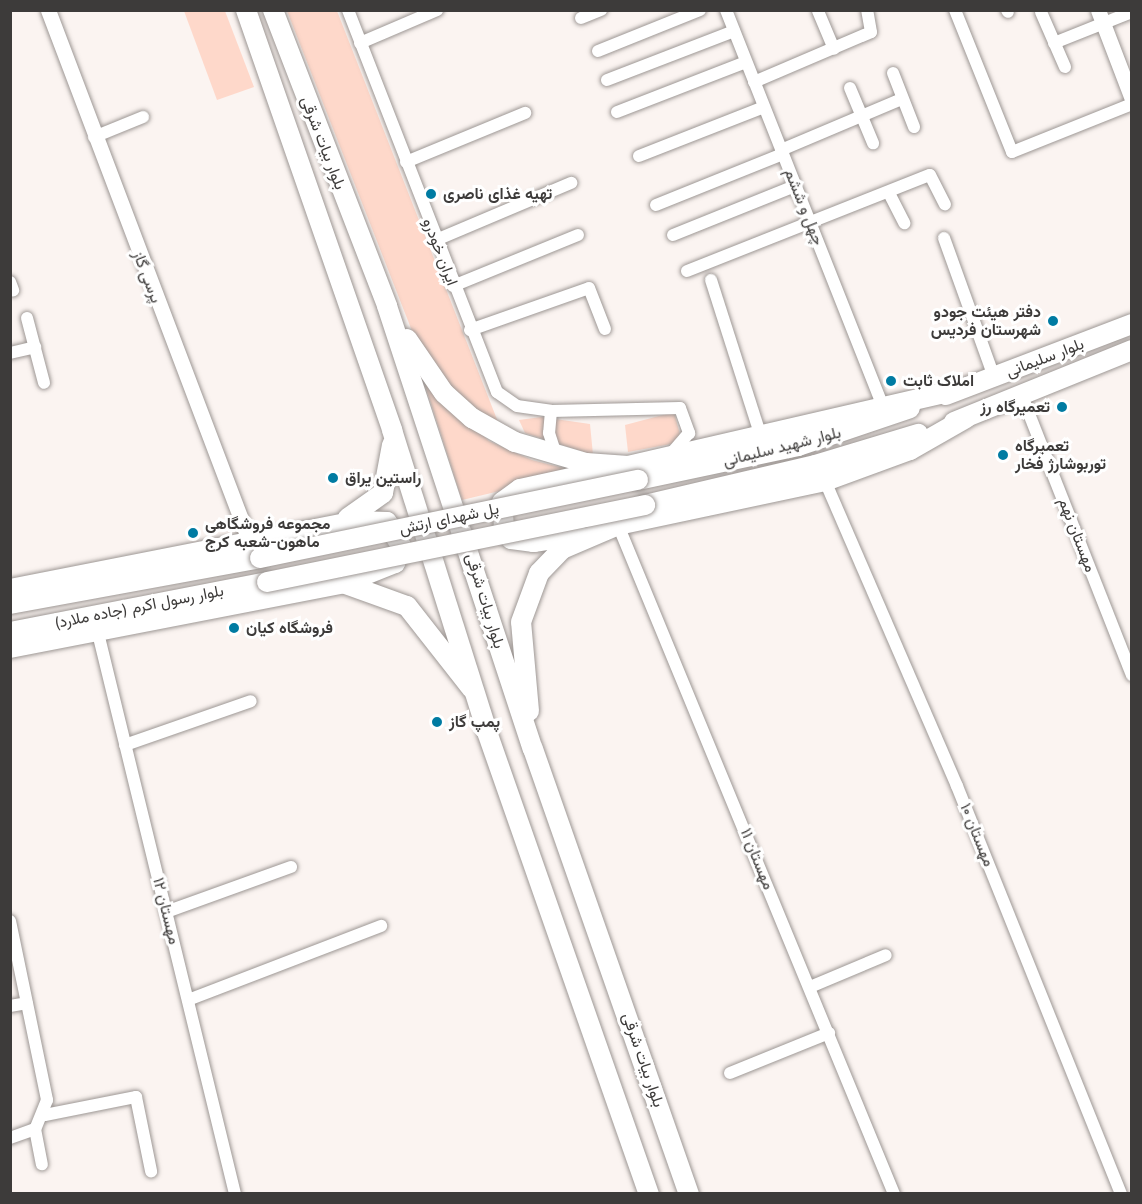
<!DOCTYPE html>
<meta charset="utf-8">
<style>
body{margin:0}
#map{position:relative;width:1142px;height:1204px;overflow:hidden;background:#fbf4f1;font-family:"Nunito Sans",Vazirmatn,sans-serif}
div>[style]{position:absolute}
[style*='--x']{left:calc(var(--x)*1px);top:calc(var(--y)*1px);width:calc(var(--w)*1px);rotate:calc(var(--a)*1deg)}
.green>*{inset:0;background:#fed8ca}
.roads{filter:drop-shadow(0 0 2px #9d9794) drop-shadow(0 0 2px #9d9794)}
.minor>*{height:12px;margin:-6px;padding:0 6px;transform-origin:6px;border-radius:6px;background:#fff}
.tertiary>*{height:15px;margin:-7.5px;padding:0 7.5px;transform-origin:7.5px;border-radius:7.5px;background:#fff}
.primary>*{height:20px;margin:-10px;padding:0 10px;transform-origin:10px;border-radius:10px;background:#fff}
.bridges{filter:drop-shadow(0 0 2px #9d9794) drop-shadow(0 0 2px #9d9794)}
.primary-bridge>*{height:20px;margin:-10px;padding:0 10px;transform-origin:10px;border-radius:10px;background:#fff}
.dots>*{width:16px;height:16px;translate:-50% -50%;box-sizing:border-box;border:3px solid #fff;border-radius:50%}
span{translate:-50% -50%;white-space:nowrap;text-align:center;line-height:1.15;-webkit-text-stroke:6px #fff;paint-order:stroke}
.street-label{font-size:16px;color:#3d3b3a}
.poi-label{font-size:16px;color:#3d3b3a;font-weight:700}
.left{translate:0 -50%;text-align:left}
.right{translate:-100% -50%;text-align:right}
.frame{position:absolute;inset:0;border:12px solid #3d3b3a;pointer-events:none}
</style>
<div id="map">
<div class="green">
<div style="clip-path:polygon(184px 11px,225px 11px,254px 87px,217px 100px)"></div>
<div style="clip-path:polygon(287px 11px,337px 11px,498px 422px,483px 418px,440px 377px,412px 331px)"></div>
<div style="clip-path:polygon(423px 379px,489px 441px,532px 460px,579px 472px,462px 500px)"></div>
<div style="clip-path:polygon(674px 412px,682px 442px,628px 452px,625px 425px)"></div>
<div style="clip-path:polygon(541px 417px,590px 424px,593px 455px,525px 433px,519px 420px)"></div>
</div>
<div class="roads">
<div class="minor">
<div style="--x:348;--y:10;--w:410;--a:68.7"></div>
<div style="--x:497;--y:392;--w:24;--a:35"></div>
<div style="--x:517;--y:406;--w:34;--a:8"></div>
<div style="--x:551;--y:411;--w:129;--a:-1.3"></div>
<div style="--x:680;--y:408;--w:27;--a:70"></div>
<div style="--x:689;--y:433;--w:29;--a:131"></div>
<div style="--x:726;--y:10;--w:424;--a:68.4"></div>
<div style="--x:955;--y:10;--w:153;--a:68.1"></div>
<div style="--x:1012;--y:152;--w:129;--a:-21.8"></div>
<div style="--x:1007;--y:10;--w:2;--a:63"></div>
<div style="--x:818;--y:11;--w:41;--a:67.2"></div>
<div style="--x:1041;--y:12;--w:60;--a:66.4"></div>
<div style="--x:581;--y:18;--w:22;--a:-22"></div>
<div style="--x:360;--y:43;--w:84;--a:-23.2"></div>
<div style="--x:1054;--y:43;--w:84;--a:-21.7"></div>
<div style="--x:598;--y:51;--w:110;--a:-21.9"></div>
<div style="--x:893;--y:73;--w:58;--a:68.7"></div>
<div style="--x:607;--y:80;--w:136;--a:-21.1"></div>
<div style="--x:754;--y:82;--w:127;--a:-23.1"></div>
<div style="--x:871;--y:32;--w:22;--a:-100"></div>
<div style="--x:850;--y:88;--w:60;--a:67.3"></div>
<div style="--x:617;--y:112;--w:138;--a:-21.2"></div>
<div style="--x:94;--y:137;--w:53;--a:-22.2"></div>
<div style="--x:781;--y:150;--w:131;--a:-22.9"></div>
<div style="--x:639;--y:156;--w:134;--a:-21.4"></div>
<div style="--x:406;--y:162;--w:129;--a:-22.4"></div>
<div style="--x:889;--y:193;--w:34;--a:63"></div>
<div style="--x:656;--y:205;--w:137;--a:-21.9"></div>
<div style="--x:673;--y:235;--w:131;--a:-21.9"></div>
<div style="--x:944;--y:238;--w:148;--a:70.2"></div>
<div style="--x:436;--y:240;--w:147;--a:-22.9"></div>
<div style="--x:687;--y:271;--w:261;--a:-21.6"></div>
<div style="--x:930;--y:175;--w:33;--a:63"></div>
<div style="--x:711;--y:280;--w:165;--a:72.3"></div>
<div style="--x:10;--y:282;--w:9;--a:69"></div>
<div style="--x:453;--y:286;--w:135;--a:-22.2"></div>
<div style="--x:27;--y:318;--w:67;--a:75.3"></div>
<div style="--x:470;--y:330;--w:126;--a:-19.4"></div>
<div style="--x:589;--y:288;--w:44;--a:68.7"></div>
<div style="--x:10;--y:353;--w:26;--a:-13"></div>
<div style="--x:1022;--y:396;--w:300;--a:68.5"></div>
<div style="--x:551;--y:411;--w:22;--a:95"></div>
<div style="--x:549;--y:433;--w:23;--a:72"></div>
<div style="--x:825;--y:481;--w:332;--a:66.6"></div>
<div style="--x:957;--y:786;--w:440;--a:68.1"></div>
<div style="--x:618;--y:525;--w:724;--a:67.58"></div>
<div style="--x:97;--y:629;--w:582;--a:76.27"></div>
<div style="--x:125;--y:745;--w:133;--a:-19.2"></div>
<div style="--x:166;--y:912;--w:133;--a:-19.8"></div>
<div style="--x:10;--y:921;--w:183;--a:78.3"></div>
<div style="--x:47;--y:1100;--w:31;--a:112"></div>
<div style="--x:35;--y:1129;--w:27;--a:160"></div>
<div style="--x:810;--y:987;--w:82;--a:-22.8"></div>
<div style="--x:188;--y:1000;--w:207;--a:-21"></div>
<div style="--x:10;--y:1006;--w:17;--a:-10"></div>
<div style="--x:730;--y:1073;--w:107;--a:-22"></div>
<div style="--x:45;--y:1115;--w:93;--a:-11.2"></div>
<div style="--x:136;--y:1097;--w:76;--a:78.5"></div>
<div style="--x:35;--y:1129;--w:36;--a:79"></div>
</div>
<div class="tertiary">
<div style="--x:48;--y:10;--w:570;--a:69.24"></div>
<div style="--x:1098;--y:10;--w:95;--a:69.1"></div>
</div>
<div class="primary">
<div style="--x:246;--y:10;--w:445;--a:70.8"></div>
<div style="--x:392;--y:430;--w:317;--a:72.5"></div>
<div style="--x:487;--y:732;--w:490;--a:70.7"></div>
<div style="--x:273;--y:10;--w:317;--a:68.9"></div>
<div style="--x:387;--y:306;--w:466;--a:71.8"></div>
<div style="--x:533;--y:749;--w:472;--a:70.7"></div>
<div style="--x:407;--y:339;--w:65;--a:55.6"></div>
<div style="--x:444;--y:393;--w:38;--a:42"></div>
<div style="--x:472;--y:418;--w:49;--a:29.2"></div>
<div style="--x:515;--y:442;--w:74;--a:16.5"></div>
<div style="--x:586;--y:463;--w:42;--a:4.1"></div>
<div style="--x:628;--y:466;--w:338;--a:-13"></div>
<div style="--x:946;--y:395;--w:199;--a:-20.9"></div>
<div style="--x:954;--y:422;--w:192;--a:-22"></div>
<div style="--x:638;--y:480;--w:164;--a:-12"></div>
<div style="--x:798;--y:446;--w:118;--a:-18.7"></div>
<div style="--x:645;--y:505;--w:175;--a:-13.2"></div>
<div style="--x:815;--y:465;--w:108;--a:-16.8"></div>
<div style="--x:348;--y:518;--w:43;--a:-35.5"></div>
<div style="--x:383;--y:493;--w:49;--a:-79.4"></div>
<div style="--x:578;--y:535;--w:45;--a:171"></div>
<div style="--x:534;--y:542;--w:23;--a:-173"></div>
<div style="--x:511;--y:539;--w:13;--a:-122"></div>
<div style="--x:504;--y:528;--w:26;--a:-94"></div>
<div style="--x:502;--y:502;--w:22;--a:-36"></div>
<div style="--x:520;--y:489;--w:89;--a:-12.3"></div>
<div style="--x:10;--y:589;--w:355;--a:-11.1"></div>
<div style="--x:358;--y:521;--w:29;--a:2"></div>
<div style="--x:387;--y:522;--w:28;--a:60"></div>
<div style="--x:401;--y:546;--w:18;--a:109"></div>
<div style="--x:395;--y:563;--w:54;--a:158.2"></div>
<div style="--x:10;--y:604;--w:254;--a:-10.4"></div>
<div style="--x:10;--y:632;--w:262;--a:-11"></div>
<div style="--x:10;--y:648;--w:339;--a:-11"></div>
<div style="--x:343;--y:583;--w:68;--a:19.8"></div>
<div style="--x:407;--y:606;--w:105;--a:51.9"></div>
<div style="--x:529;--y:711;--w:89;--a:-95.1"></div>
<div style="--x:521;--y:622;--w:52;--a:-69.8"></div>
<div style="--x:539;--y:573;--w:33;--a:-46"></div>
<div style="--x:562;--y:549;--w:61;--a:-23.2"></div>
<div style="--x:618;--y:525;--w:212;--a:-12"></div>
<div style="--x:825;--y:481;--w:90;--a:-20"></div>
<div style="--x:910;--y:450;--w:64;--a:-29.7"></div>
</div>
</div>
<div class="bridges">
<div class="primary-bridge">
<div style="--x:260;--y:558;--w:386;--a:-11.7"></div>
<div style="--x:267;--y:582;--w:386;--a:-11.5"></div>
</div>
</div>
<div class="dots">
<div style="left:431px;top:194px;background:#007ba2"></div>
<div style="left:1053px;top:321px;background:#007ba2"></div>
<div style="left:891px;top:381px;background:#007ba2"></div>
<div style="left:1062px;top:407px;background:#007ba2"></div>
<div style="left:1003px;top:455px;background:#007ba2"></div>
<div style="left:333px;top:478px;background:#007ba2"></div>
<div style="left:193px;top:533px;background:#007ba2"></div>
<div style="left:234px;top:628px;background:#007ba2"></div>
<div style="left:437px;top:722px;background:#007ba2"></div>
</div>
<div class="street-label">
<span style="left:323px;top:143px;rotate:69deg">بلوار بیات شرقی</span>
<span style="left:804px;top:207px;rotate:68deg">چهل و ششم</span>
<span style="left:440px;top:252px;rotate:69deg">ایران خودرو</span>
<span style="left:147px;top:277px;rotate:69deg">پرسی گاز</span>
<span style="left:1045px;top:358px;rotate:-21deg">بلوار سلیمانی</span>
<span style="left:782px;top:447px;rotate:-14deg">بلوار شهید سلیمانی</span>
<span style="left:449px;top:519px;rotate:-12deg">پل شهدای ارتش</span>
<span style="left:1077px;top:535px;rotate:69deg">مهستان نهم</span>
<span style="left:485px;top:601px;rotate:73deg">بلوار بیات شرقی</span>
<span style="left:139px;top:607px;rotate:-11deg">بلوار رسول اکرم (جاده ملارد)</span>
<span style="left:977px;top:835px;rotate:68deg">مهستان ۱۰</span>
<span style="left:757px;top:859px;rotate:68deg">مهستان ۱۱</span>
<span style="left:166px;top:911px;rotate:76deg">مهستان ۱۲</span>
<span style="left:643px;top:1060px;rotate:71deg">بلوار بیات شرقی</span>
</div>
<div class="poi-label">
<span class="left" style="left:443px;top:194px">تهیه غذای ناصری</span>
<span class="right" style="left:1041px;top:321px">دفتر هیئت جودو<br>شهرستان فردیس</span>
<span class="left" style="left:903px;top:381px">املاک ثابت</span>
<span class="right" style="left:1050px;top:407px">تعمیرگاه رز</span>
<span class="left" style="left:1015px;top:455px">تعمیرگاه<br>توربوشارژ فخار</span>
<span class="left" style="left:345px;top:478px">راستین یراق</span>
<span class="left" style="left:205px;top:533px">مجموعه فروشگاهی<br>ماهون-شعبه کرج</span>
<span class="left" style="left:246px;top:628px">فروشگاه کیان</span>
<span class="left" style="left:449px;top:722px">پمپ گاز</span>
</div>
<div class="frame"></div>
</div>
